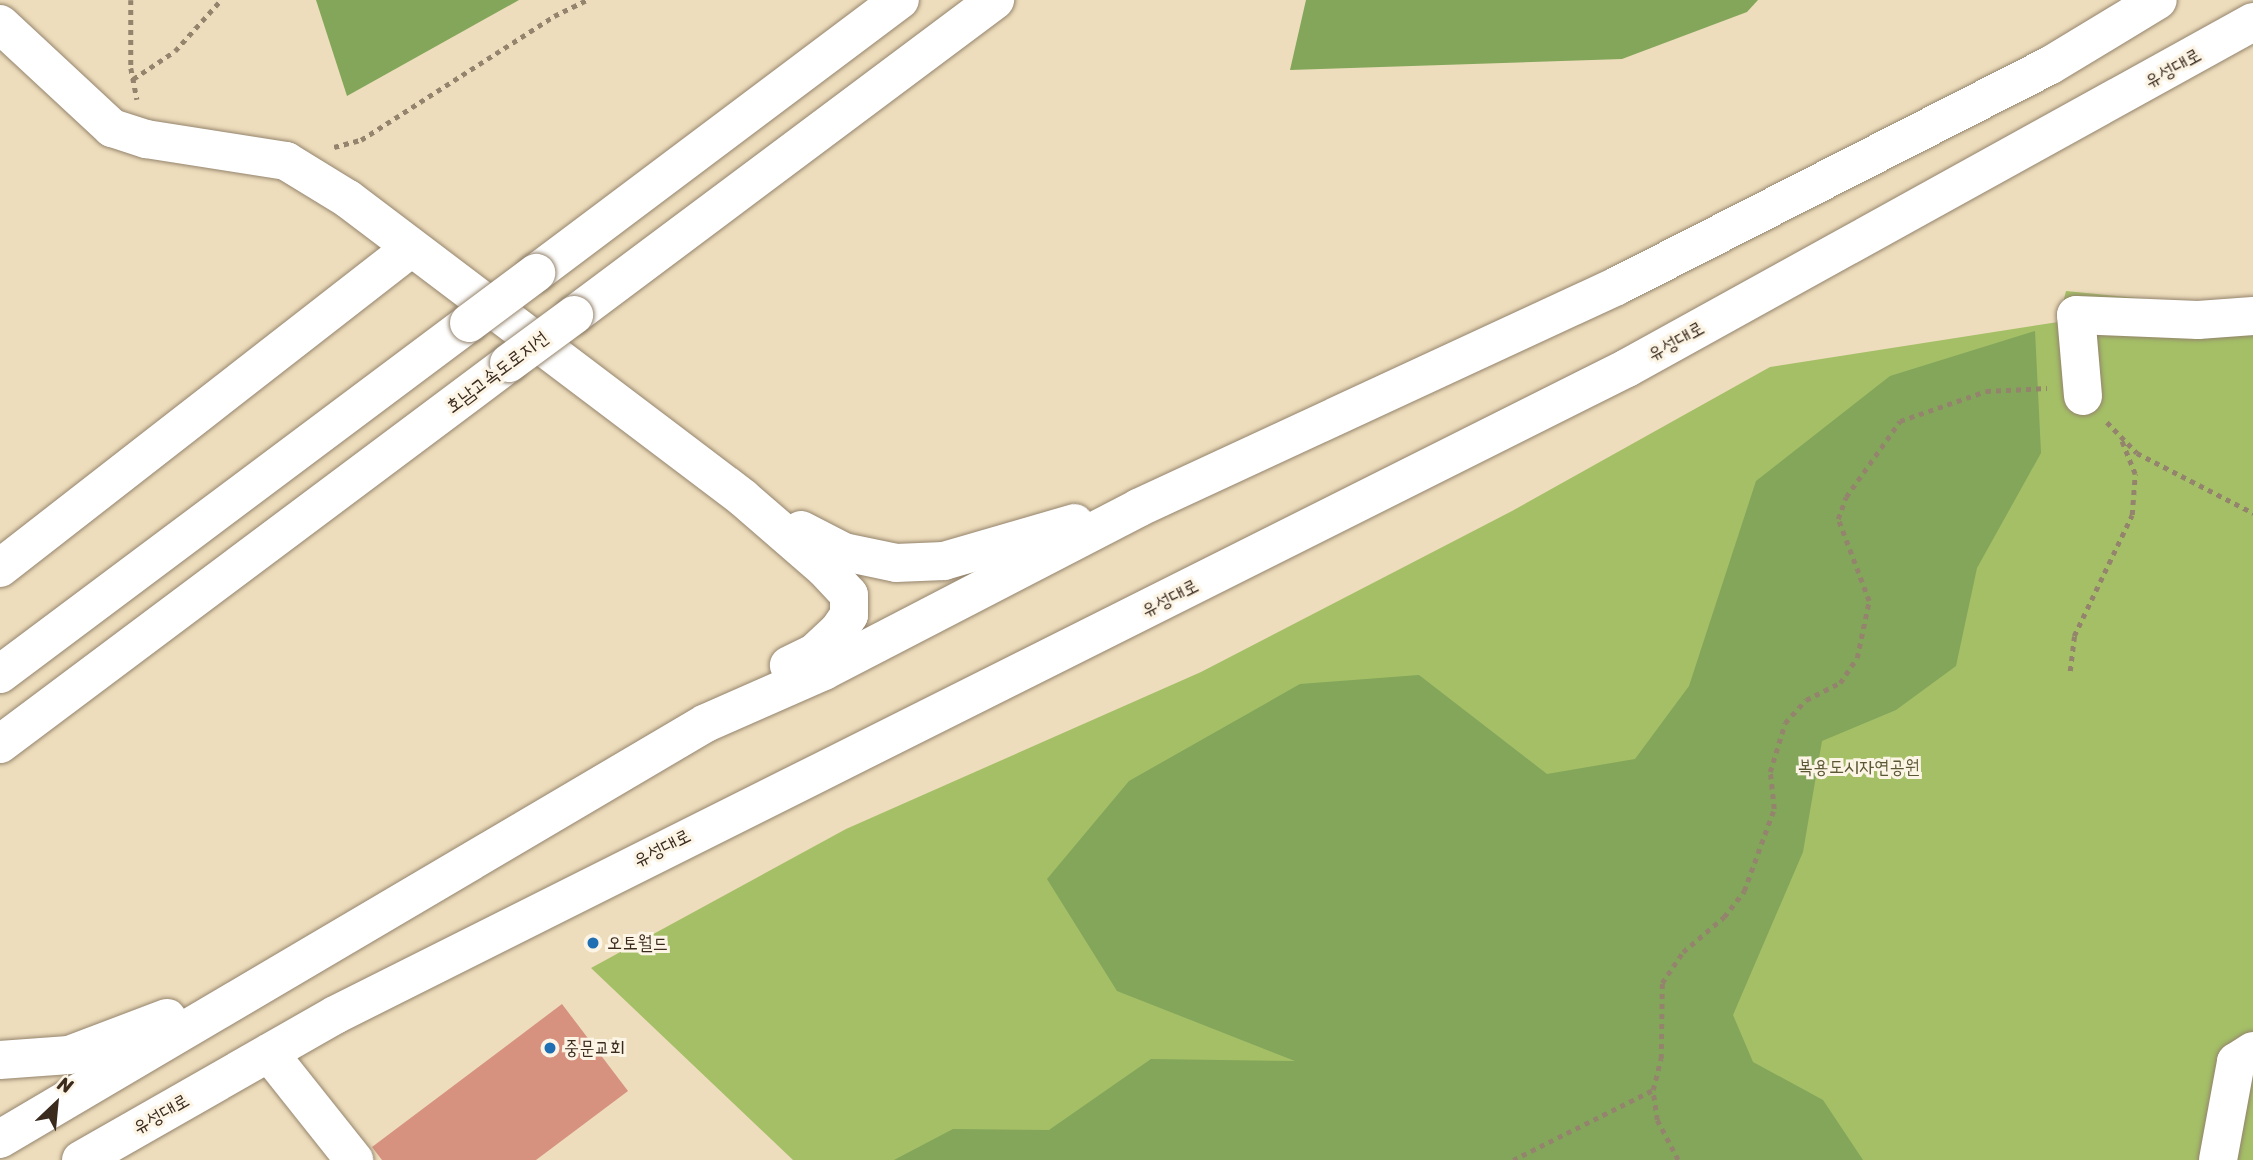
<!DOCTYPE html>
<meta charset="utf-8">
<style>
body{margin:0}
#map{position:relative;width:2253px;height:1160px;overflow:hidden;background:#eeddbc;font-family:Sriracha,"Poor Story",sans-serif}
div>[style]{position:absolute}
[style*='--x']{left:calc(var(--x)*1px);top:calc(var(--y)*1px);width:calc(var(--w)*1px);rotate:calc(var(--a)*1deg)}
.green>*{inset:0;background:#a4bf66}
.forest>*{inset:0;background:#83a65b}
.building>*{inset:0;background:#d6917f}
.path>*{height:4.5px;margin-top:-2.25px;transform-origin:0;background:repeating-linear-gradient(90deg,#94846d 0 5px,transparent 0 10px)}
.roads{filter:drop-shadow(0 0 2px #94846d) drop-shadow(0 0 2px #94846d)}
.minor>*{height:38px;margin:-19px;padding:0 19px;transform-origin:19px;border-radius:19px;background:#fff}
.highway>*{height:38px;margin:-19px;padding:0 19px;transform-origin:19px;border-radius:19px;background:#fff}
.bridges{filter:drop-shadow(0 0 2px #94846d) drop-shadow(0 0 2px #94846d)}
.highway-bridge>*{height:38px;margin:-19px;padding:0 19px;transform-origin:19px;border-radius:19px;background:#fff}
.dots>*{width:19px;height:19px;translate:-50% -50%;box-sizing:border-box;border:4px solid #fcf5e5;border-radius:50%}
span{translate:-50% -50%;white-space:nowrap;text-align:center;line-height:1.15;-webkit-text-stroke:6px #fcf5e5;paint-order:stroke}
.street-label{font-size:19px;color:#3b2a1e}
.park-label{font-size:19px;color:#5a5734}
.poi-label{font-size:19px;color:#3b2a1e}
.left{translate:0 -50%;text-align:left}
.north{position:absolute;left:21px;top:1069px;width:70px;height:70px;-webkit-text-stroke:5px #fcf5e5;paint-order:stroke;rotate:26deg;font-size:19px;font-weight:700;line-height:28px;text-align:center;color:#3b2a1e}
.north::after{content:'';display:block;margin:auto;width:24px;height:32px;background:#3b2a1e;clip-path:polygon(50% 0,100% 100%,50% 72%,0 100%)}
</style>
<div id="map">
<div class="green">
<div style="clip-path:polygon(2066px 291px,2197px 304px,2253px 300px,2253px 1160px,793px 1160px,591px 968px,846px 829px,1201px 672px,1512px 511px,1770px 367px,2058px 322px)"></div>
</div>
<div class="forest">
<div style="clip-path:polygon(316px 0,519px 0,347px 96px)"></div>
<div style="clip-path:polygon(1306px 0,1758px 0,1747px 12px,1622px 59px,1290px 70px)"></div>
<div style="clip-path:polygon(2035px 331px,2041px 453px,1977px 568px,1956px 666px,1896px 710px,1822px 741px,1803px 852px,1733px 1015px,1753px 1062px,1823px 1100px,1863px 1160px,894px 1160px,953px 1129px,1049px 1130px,1151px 1059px,1295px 1061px,1117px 991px,1047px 879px,1129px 781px,1300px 684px,1419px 675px,1547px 774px,1635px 759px,1689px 686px,1756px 481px,1890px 376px)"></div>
</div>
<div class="building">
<div style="clip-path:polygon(562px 1004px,628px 1091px,536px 1160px,382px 1160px,372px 1147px)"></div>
</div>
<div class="path">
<div style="--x:131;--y:0;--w:68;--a:90"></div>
<div style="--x:131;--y:68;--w:32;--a:79"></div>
<div style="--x:133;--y:79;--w:50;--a:-33.7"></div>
<div style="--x:175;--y:51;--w:69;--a:-48"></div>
<div style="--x:334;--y:147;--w:28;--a:-15"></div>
<div style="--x:361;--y:140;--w:229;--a:-32.7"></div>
<div style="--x:554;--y:16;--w:37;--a:-26"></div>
<div style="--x:2107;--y:422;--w:43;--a:45.9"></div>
<div style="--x:2137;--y:453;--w:131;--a:27.3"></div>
<div style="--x:2070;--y:671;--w:35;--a:-83"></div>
<div style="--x:2074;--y:636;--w:134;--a:-64.4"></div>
<div style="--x:2132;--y:515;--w:41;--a:-85.8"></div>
<div style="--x:2135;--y:474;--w:40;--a:-112"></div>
<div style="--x:1513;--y:1160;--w:157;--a:-26.6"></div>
<div style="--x:1678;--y:1160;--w:45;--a:-117.7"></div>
<div style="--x:1657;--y:1120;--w:30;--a:-98"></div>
<div style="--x:1653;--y:1090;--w:32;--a:-76"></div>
<div style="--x:1661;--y:1059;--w:76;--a:-89.2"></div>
<div style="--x:1662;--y:983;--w:37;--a:-56"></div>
<div style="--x:1683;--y:952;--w:54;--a:-40.5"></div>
<div style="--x:1724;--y:917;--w:33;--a:-52"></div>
<div style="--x:1744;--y:891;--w:87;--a:-69.9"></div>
<div style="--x:1774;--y:809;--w:37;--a:-96"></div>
<div style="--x:1770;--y:772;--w:51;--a:-73"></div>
<div style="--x:1785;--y:723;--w:31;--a:-48"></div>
<div style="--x:1806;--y:700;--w:38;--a:-27"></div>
<div style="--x:1840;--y:683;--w:30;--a:-56"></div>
<div style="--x:1857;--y:658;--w:58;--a:-78.1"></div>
<div style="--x:1869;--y:601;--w:88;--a:-110.7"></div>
<div style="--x:1838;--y:519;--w:23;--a:-70"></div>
<div style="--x:1846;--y:497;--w:93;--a:-54.6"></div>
<div style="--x:1900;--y:421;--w:91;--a:-19.2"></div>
<div style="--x:1986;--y:391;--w:61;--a:-2.8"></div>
</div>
<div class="roads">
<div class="minor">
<div style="--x:0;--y:24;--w:153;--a:42.9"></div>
<div style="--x:112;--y:128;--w:36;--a:18"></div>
<div style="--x:146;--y:139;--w:142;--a:8.9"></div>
<div style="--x:286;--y:161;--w:73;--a:31.5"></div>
<div style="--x:348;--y:199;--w:495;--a:37.1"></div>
<div style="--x:743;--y:498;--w:108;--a:40.9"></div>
<div style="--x:825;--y:569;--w:35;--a:47"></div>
<div style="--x:849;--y:595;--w:20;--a:90"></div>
<div style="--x:849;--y:615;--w:18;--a:124"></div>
<div style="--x:839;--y:630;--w:34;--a:137"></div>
<div style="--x:814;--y:653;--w:28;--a:154"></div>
<div style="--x:2083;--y:396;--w:81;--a:-94.9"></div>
<div style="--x:2076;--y:315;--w:122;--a:2.3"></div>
<div style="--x:2198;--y:320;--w:55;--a:-4.2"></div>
<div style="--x:801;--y:530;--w:48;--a:27.1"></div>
<div style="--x:844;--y:552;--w:53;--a:11.9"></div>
<div style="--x:896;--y:563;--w:48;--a:-2.4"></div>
<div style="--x:944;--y:561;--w:136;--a:-16.2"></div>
<div style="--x:0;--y:568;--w:521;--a:-37.9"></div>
<div style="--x:269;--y:1053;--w:137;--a:51.5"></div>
<div style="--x:0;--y:1060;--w:69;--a:-4.1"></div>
<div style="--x:69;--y:1055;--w:105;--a:-20.7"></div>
<div style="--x:0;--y:1139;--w:819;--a:-30.51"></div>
<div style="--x:706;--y:723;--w:129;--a:-23.8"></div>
<div style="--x:824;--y:671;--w:354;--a:-27.4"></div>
<div style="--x:1138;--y:508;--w:528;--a:-24.87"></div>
<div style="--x:1617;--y:286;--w:485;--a:-27"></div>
<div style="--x:2049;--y:66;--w:127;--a:-31.2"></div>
<div style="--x:81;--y:1160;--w:292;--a:-29.7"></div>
<div style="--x:335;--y:1015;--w:1445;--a:-26.6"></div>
<div style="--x:1627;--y:368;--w:715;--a:-28.93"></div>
<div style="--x:2218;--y:1160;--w:100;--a:-79.6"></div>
<div style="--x:2236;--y:1062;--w:20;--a:-33"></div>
</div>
<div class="highway">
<div style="--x:536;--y:273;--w:455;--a:-36.9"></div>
<div style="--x:574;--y:315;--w:526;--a:-36.8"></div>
<div style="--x:0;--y:674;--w:586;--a:-36.81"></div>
<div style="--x:0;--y:744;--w:636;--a:-36.82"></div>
</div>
</div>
<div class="bridges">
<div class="highway-bridge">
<div style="--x:469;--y:323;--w:84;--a:-36.7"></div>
<div style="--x:509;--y:363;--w:81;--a:-36.4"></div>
</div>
</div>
<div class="dots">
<div style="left:593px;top:943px;background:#1f6fb2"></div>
<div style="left:550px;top:1048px;background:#1f6fb2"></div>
</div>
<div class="street-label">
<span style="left:2173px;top:68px;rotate:-29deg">유성대로</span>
<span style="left:1676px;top:341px;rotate:-29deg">유성대로</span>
<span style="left:497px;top:372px;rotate:-37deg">호남고속도로지선</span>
<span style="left:1170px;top:598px;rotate:-27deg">유성대로</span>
<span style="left:662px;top:848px;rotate:-27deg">유성대로</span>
<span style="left:161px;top:1114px;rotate:-30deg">유성대로</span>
</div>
<div class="park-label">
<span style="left:1859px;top:767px">복용도시자연공원</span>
</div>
<div class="poi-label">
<span class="left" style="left:607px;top:943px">오토월드</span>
<span class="left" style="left:564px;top:1048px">중문교회</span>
</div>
<div class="north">N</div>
</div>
